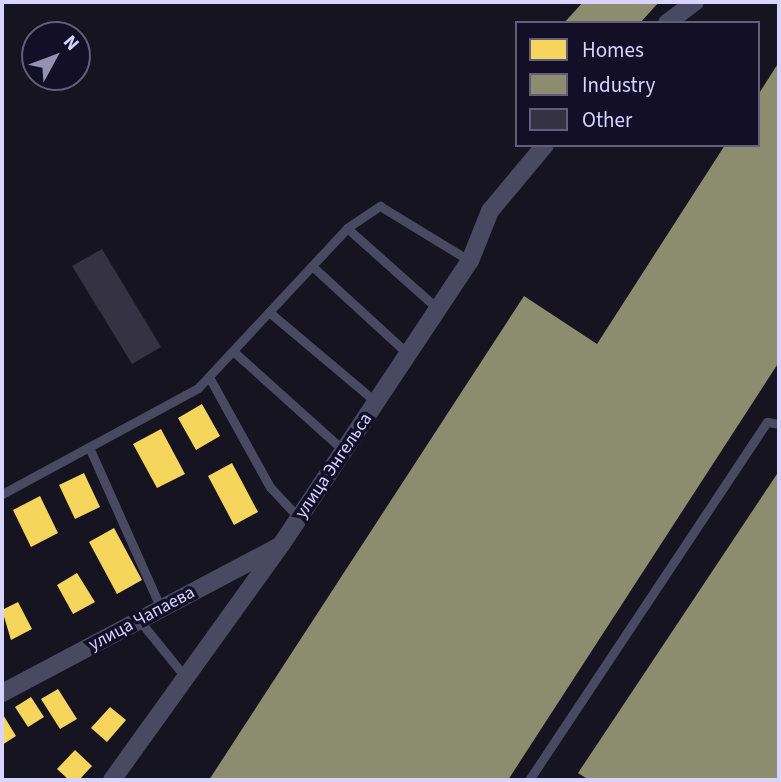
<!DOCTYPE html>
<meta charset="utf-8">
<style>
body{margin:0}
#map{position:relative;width:781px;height:782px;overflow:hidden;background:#161421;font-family:"Source Sans 3",sans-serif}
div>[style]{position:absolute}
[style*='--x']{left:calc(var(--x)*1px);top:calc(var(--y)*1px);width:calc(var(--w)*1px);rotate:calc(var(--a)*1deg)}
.homes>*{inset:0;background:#f6d55c}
.industry>*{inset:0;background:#8c8c6e}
.building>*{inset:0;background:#343243}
.service>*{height:9px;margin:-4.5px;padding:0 4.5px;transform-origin:4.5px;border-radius:4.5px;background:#4a4962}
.minor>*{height:18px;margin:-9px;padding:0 9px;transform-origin:9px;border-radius:9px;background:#4a4962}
span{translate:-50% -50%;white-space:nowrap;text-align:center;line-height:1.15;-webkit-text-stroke:7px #130f26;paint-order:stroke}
.street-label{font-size:18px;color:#d9d4ff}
.frame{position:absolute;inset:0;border:4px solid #d9d4ff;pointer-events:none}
.legend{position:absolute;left:515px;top:21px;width:245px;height:126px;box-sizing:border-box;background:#130f26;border:2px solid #625e7d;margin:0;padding:9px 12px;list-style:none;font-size:21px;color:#d9d4ff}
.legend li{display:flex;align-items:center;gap:14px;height:35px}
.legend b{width:35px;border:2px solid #625e7d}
.north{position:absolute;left:21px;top:21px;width:70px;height:70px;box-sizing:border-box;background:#130f26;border:2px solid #625e7d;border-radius:50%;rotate:49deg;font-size:19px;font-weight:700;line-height:28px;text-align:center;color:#d9d4ff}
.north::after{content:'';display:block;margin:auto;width:24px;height:32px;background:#9591b1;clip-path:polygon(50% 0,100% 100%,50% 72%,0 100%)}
</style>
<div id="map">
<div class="homes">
<div style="clip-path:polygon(202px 404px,220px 436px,196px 450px,178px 418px)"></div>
<div style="clip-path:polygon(161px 429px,185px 474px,157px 488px,133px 444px)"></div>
<div style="clip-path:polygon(232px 463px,258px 512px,234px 525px,208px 476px)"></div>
<div style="clip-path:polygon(84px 473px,100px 507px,75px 519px,59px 485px)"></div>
<div style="clip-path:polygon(40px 496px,58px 533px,31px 547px,13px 510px)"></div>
<div style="clip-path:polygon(114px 528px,142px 580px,117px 594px,89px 542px)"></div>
<div style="clip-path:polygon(77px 573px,95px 602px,73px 614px,57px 585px)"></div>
<div style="clip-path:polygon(18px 602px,32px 629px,11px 640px,2px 610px)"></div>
<div style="clip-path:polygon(58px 689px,77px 719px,60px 729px,41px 699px)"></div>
<div style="clip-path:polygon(31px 697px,44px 717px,28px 727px,15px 707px)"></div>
<div style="clip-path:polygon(110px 707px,126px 720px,107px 742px,91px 728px)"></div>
<div style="clip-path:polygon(2px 713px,16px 736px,2px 745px)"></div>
<div style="clip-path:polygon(75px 750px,92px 766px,79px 780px,69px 780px,57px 769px)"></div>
</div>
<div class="industry">
<div style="clip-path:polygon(583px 2px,659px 2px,640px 23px,564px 23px)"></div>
<div style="clip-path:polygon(779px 62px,779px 362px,508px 780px,209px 780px,524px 296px,597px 344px,725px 145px,758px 145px,758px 95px)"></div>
<div style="clip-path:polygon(779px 471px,779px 780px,589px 780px,578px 773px)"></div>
</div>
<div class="building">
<div style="clip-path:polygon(102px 249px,161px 347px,132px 364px,72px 266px)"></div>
</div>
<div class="service">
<div style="--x:347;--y:228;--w:122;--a:41.7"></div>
<div style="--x:312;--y:266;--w:130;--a:42.5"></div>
<div style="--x:269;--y:312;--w:140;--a:40.1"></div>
<div style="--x:233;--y:351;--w:149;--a:42"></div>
<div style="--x:209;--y:377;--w:126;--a:61"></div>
<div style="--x:270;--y:487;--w:42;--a:46.9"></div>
<div style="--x:89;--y:447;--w:177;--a:66"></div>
<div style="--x:2;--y:494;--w:223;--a:-28.4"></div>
<div style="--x:198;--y:388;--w:219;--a:-47"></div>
<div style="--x:347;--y:228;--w:40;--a:-34"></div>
<div style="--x:380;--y:206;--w:105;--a:31.4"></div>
<div style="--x:139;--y:620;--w:75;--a:51"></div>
<div style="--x:529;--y:780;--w:430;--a:-56.4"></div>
<div style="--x:767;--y:422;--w:12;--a:9"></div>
</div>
<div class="minor">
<div style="--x:667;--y:23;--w:35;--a:-37"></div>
<div style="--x:2;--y:693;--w:312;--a:-27.9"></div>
<div style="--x:112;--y:780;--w:289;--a:-54.3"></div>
<div style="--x:281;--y:545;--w:341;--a:-56.4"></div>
<div style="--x:470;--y:261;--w:54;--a:-68.2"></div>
<div style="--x:490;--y:211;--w:86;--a:-50.2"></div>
</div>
<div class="street-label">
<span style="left:334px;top:466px;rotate:-56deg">улица Энгельса</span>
<span style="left:142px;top:619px;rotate:-28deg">улица Чапаева</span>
</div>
<div class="frame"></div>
<ul class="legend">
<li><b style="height:19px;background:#f6d55c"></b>Homes</li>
<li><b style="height:19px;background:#8c8c6e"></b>Industry</li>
<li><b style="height:19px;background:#343243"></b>Other</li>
</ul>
<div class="north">N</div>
</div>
